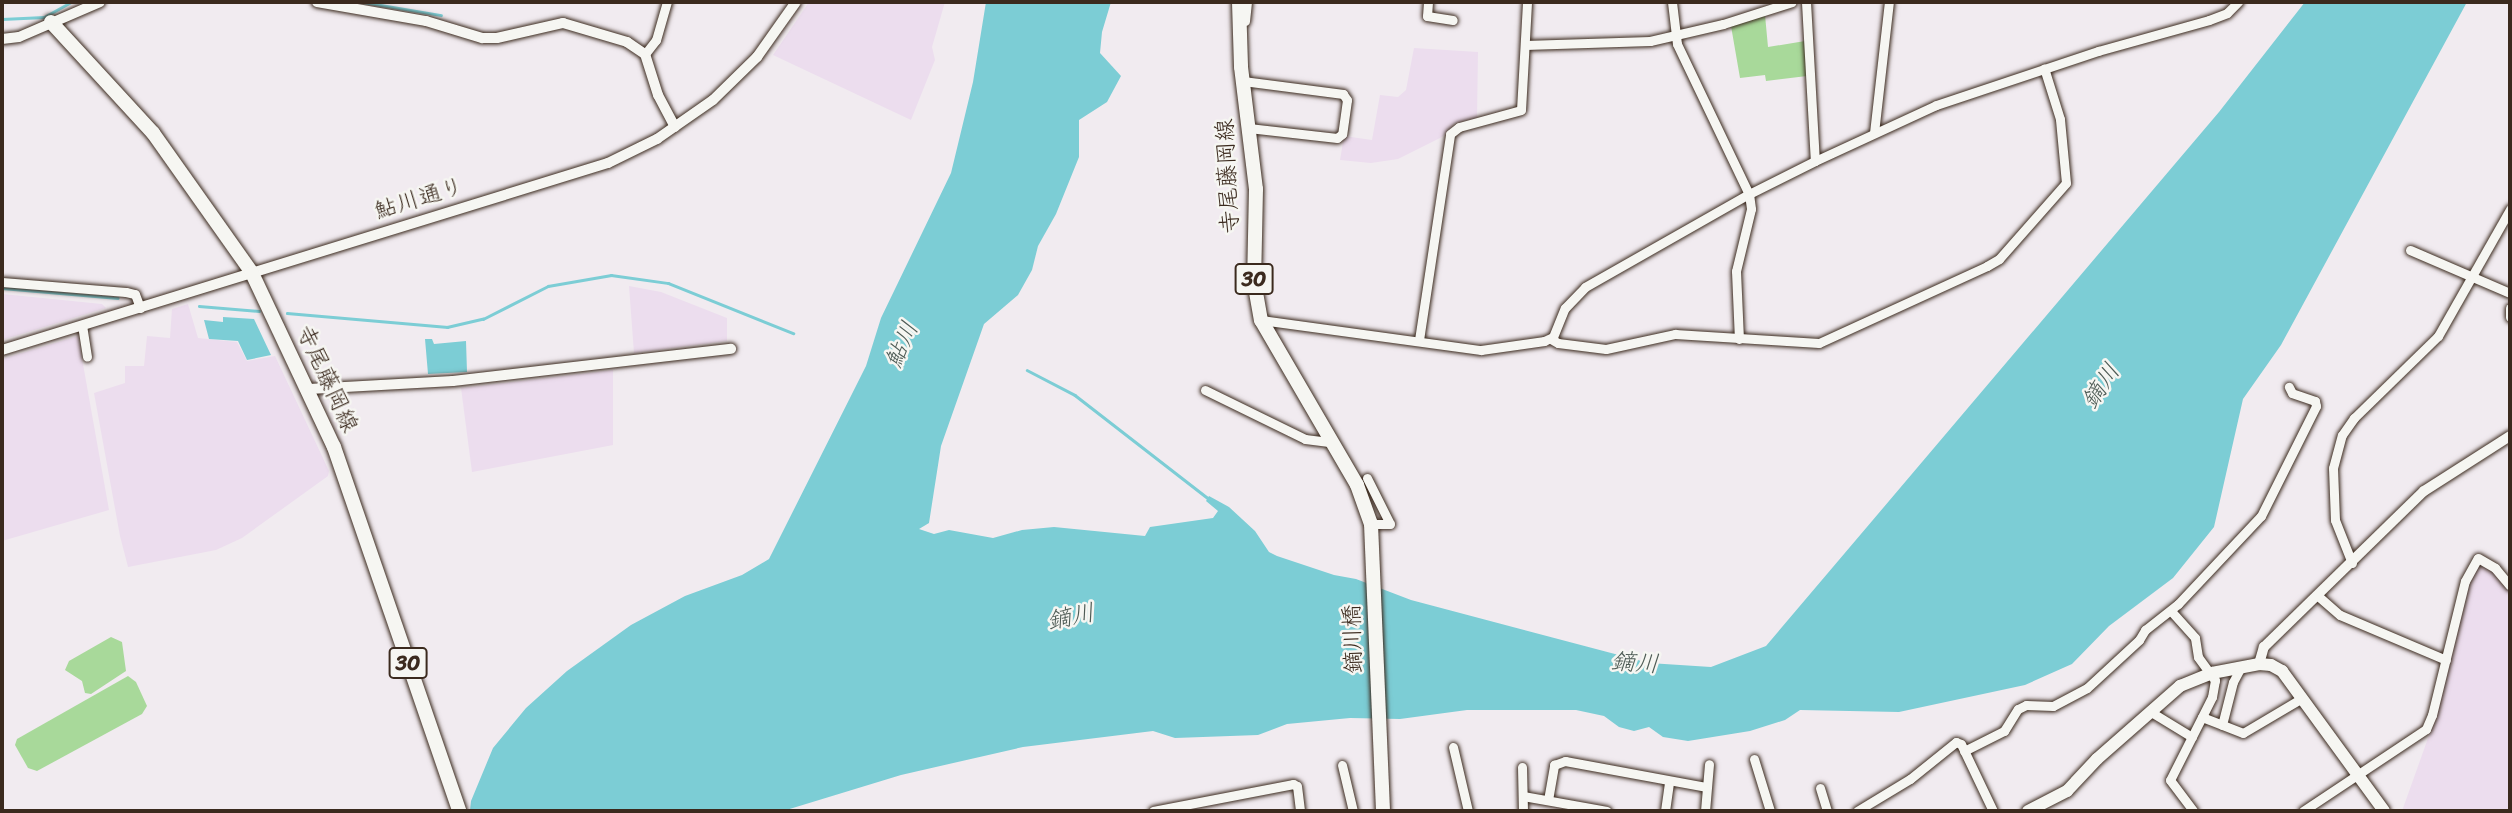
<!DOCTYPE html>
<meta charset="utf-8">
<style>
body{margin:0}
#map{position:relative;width:2512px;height:813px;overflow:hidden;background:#f1ebf0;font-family:Sriracha,"Klee One",sans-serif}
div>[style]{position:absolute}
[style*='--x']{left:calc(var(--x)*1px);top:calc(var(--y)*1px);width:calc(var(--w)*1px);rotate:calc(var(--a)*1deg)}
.built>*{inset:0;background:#ecddee}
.green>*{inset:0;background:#a8d99a}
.water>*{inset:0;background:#7ccdd5}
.stream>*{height:2.5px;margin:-1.25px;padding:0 1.25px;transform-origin:1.25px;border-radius:1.25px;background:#7ccdd5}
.roads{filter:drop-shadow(0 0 2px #3b2a1e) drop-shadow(0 0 2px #3b2a1e)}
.minor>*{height:9px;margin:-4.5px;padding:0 4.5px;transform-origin:4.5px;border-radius:4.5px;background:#f6f6f2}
.tertiary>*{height:10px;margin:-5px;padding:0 5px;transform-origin:5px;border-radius:5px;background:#f6f6f2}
.secondary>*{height:12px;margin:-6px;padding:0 6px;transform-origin:6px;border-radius:6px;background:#f6f6f2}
.primary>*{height:14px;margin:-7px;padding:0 7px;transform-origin:7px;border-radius:7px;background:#f6f6f2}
span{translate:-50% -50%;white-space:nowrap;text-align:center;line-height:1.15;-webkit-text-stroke:5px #f6f6f2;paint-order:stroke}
.shield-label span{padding:2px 5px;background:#f6f6f2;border:2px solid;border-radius:5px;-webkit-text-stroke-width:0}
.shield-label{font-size:21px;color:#3b2a1e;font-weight:700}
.street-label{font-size:23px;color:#3b2a1e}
.water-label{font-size:24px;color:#4e5b55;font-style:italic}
.frame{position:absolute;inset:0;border:4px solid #3b2a1e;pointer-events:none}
</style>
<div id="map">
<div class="built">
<div style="clip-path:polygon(809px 2px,945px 2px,932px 47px,935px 60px,911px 120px,773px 55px)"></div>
<div style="clip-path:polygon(1414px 48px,1478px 52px,1477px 118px,1455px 123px,1442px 137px,1398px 159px,1371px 163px,1340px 160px,1344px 136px,1372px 140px,1380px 95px,1398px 97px,1406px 90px)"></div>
<div style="clip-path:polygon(629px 286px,661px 292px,727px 318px,727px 341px,634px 353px)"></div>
<div style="clip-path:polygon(2px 294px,102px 304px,106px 308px,2px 340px)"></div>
<div style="clip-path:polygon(188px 304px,198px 338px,237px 342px,247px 361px,275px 356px,329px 471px,328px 476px,242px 538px,216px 550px,128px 567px,120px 536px,94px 393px,125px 383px,125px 366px,144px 366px,147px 336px,170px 338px,172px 309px)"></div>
<div style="clip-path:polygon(78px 336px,109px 510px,2px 541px,2px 359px)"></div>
<div style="clip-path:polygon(613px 370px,613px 445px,472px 472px,461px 388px)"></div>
<div style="clip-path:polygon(2479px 565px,2495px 573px,2510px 591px,2510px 811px,2402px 811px,2432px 727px,2467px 584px)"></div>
</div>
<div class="green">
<div style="clip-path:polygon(1765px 15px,1768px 47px,1805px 41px,1807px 76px,1766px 81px,1765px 75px,1740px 78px,1731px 26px)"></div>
<div style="clip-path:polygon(111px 637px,122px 642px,126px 671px,91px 694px,85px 693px,82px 681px,65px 670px,69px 661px)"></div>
<div style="clip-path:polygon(128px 676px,136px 682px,147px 706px,142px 714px,37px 771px,28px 768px,15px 745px,17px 739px)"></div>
</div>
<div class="water">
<div style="clip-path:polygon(986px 2px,1111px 2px,1102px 32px,1100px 53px,1121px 76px,1107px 102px,1079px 120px,1079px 157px,1056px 214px,1038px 246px,1032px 270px,1018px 295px,984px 324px,941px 446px,929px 523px,919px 529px,934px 534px,949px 530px,993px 538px,1022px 530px,1054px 527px,1145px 536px,1150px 527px,1213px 518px,1218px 511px,1206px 501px,1209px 496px,1229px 507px,1255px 531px,1269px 552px,1277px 556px,1334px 575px,1356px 579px,1411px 600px,1649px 663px,1711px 667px,1766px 646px,2219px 112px,2305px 2px,2467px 2px,2281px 345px,2243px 399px,2214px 527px,2173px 578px,2109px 626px,2072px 664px,2025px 685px,1899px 712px,1800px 710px,1785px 720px,1750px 731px,1688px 741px,1663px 737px,1649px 727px,1634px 731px,1619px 727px,1604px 716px,1576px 710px,1467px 710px,1400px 719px,1350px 718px,1287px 724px,1258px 735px,1175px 738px,1153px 731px,1023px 747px,901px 775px,783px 811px,470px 811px,471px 801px,493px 748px,526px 708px,567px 671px,631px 625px,685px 596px,742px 575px,769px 559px,866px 366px,881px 318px,951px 173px,973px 82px)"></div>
<div style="clip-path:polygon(223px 317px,254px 319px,271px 355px,247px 360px,238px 341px,209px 339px,204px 320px,223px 322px)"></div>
<div style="clip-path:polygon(425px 339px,432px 339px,434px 344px,466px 341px,467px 372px,428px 374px)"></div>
</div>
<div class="stream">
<div style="--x:363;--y:2;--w:79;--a:9.5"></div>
<div style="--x:2;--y:19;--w:42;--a:-2.7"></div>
<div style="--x:44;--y:17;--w:31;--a:-29"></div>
<div style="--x:2;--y:288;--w:116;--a:4.9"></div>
<div style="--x:199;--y:306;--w:60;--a:4.8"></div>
<div style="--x:287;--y:313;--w:161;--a:5"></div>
<div style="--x:447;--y:327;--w:37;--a:-13"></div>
<div style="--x:483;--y:319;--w:73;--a:-26.9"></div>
<div style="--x:548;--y:286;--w:64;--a:-9.9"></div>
<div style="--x:611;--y:275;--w:58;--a:8"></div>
<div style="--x:668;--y:283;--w:135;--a:21.8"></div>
<div style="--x:1027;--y:370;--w:54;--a:27.5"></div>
<div style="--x:1075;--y:395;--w:170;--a:37.8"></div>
</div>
<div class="roads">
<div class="minor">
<div style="--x:1428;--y:2;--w:14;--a:94"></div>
<div style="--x:1427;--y:16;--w:26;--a:9"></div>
<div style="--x:1672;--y:2;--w:42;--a:83.2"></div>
<div style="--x:1677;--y:44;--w:166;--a:64.4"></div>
<div style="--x:1749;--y:194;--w:15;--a:82"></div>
<div style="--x:1751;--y:209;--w:64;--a:103.6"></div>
<div style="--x:1736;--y:271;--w:68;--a:87.5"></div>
<div style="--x:1806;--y:2;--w:159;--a:86.8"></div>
<div style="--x:1245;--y:21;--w:19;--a:-84"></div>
<div style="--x:1525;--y:45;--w:125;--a:-1.8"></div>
<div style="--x:1650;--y:41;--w:75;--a:-13.1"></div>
<div style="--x:1723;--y:24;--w:72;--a:-17.7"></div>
<div style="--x:645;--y:54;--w:18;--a:-52"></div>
<div style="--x:656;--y:40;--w:40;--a:-74"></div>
<div style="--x:1243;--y:81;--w:101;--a:7.4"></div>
<div style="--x:1343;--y:94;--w:7;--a:56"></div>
<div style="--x:1347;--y:100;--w:34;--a:98"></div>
<div style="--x:1342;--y:134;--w:6;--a:141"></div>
<div style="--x:1337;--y:138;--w:89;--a:-173.5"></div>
<div style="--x:1874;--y:133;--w:132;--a:-83.5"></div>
<div style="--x:2410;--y:250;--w:109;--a:23.3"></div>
<div style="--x:2;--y:282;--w:124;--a:4.6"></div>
<div style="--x:126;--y:292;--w:9;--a:13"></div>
<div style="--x:135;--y:294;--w:15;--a:70"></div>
<div style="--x:2510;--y:308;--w:9;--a:90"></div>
<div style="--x:1261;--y:320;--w:222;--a:7.8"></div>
<div style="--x:1481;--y:350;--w:64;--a:-8.1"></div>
<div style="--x:1544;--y:341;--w:10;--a:-24"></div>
<div style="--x:1553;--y:337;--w:31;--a:-68"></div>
<div style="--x:1565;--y:308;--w:29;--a:-46"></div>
<div style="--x:1585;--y:287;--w:189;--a:-29.6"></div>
<div style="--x:1749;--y:194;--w:74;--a:-26.6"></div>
<div style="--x:1815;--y:161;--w:133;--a:-24.8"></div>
<div style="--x:1936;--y:105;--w:171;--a:-18.4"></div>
<div style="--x:2098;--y:51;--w:115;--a:-15.6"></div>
<div style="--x:2209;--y:20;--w:19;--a:-21"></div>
<div style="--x:2227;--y:13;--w:16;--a:-45"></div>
<div style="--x:82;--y:325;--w:32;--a:81"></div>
<div style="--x:1551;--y:339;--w:8;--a:30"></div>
<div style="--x:1558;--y:343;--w:48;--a:7.1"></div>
<div style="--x:1606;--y:349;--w:71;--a:-12.3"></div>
<div style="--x:1675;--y:334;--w:144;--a:3.6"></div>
<div style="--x:1819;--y:343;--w:185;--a:-24.6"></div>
<div style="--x:1987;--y:266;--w:14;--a:-30"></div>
<div style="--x:1999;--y:259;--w:101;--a:-48.6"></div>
<div style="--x:2066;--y:183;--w:64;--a:-95.4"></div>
<div style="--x:2060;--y:119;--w:53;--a:-107.4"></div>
<div style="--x:1419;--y:340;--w:208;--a:-81.4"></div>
<div style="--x:1450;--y:134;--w:11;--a:-38"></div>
<div style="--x:1459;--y:127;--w:64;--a:-15.3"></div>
<div style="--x:1521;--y:110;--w:108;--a:-86.8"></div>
<div style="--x:1205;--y:390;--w:111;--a:26.1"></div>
<div style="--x:1305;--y:439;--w:26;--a:7"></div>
<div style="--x:1367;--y:478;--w:51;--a:63.4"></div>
<div style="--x:1390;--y:524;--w:19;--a:180"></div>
<div style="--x:2352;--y:563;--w:46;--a:-111.6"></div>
<div style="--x:2335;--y:520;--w:52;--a:-92.2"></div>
<div style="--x:2333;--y:468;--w:34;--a:-75"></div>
<div style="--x:2342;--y:435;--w:21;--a:-55"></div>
<div style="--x:2354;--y:418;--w:117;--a:-44.3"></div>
<div style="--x:2438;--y:336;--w:146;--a:-60.4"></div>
<div style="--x:2318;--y:596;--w:29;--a:41"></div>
<div style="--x:2340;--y:615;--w:115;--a:23"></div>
<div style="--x:2171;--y:611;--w:36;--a:48"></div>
<div style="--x:2195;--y:638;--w:19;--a:81"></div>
<div style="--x:2198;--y:657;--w:29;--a:54"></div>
<div style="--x:2215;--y:680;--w:17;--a:100"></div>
<div style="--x:2212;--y:697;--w:93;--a:116.8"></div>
<div style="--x:2170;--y:780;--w:39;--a:53"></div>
<div style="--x:2151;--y:712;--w:48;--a:31.4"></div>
<div style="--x:2202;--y:717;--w:44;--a:21.3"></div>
<div style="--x:2243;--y:733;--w:69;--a:-30.7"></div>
<div style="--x:2222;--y:725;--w:44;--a:-75.7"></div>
<div style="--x:2233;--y:682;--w:17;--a:-62"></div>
<div style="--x:1453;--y:747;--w:66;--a:76.8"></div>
<div style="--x:1964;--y:751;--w:45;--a:-26.6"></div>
<div style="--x:2004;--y:731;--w:26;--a:-58"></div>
<div style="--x:2018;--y:709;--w:9;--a:-27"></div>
<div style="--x:2026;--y:705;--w:27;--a:2"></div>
<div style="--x:2053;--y:706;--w:38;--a:-28"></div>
<div style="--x:2087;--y:688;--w:71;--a:-42.7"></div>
<div style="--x:2139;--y:640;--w:12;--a:-59"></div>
<div style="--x:2145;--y:630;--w:42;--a:-38.2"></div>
<div style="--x:2178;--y:604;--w:121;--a:-46.7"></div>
<div style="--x:2261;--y:516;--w:123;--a:-63.4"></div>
<div style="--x:2316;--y:406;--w:5;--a:-101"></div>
<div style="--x:2315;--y:401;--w:24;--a:-161"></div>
<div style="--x:2292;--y:393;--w:7;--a:-117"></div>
<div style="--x:1754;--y:759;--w:54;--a:72.9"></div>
<div style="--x:1342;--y:765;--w:47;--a:76.6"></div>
<div style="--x:1522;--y:767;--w:44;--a:88.7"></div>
<div style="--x:1820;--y:788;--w:24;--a:73"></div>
<div style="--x:1523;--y:796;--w:85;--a:10.1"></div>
<div style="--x:1548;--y:800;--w:36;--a:-80"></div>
<div style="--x:1554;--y:765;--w:12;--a:-20"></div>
<div style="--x:1565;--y:761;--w:143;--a:10.4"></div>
<div style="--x:1153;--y:811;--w:143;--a:-10.9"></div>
<div style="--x:1293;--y:784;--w:4;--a:27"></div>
<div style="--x:1297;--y:786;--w:25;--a:83"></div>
<div style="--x:1665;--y:811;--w:29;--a:-82"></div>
<div style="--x:1705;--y:811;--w:47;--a:-85.1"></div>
<div style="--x:1857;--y:811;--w:62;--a:-31.1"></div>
<div style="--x:1910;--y:779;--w:59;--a:-38.8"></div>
<div style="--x:1956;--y:742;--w:5;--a:22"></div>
<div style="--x:1961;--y:744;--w:74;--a:64.5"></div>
<div style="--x:2303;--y:811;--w:148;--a:-33.7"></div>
<div style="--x:2426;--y:729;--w:15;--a:-67"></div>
<div style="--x:2432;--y:715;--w:138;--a:-76.2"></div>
<div style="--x:2465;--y:581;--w:26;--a:-61"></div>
<div style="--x:2478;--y:558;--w:20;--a:30"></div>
<div style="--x:2495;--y:568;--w:23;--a:50"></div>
</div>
<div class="tertiary">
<div style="--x:317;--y:2;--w:111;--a:9.9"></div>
<div style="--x:426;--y:21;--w:59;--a:16.9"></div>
<div style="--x:482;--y:38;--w:15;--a:0"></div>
<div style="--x:497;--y:38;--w:68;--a:-12.8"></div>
<div style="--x:563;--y:23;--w:67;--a:16.5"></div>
<div style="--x:627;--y:42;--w:22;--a:34"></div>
<div style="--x:645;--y:54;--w:43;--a:72.4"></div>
<div style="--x:658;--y:95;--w:36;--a:62"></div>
<div style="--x:2;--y:39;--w:17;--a:-7"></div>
<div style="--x:19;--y:37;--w:88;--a:-23.4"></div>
<div style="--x:2;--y:350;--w:634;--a:-17.15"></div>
<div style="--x:608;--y:163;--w:55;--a:-26.1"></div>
<div style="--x:657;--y:139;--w:68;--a:-34.9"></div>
<div style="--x:713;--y:100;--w:62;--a:-44.3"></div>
<div style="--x:757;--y:57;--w:67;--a:-54.7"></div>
<div style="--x:309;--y:389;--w:144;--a:-3.2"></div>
<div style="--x:453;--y:381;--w:280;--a:-6.6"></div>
<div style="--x:2259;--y:664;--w:18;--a:-74"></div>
<div style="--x:2264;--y:647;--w:223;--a:-44.3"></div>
<div style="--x:2424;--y:491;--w:102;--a:-32.6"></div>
</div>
<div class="secondary">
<div style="--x:2028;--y:811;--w:44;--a:-27.1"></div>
<div style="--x:2067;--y:791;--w:44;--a:-46.8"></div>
<div style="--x:2097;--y:759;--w:111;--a:-41.3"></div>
<div style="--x:2180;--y:686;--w:35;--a:-22"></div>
<div style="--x:2212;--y:673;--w:48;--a:-10.8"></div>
<div style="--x:2259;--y:664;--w:12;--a:5"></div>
<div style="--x:2271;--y:665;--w:13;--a:29"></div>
<div style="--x:2282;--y:671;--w:173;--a:53.9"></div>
</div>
<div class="primary">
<div style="--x:1239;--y:2;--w:65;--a:88.2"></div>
<div style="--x:1241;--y:67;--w:123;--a:83"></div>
<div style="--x:1256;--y:189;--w:92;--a:91.2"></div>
<div style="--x:1254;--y:281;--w:40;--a:80"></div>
<div style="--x:1261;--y:320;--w:191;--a:59.8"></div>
<div style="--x:1357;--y:485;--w:41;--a:70.3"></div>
<div style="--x:1371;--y:524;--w:287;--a:87.6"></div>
<div style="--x:51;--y:22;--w:151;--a:47.4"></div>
<div style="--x:153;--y:133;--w:171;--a:54.7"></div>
<div style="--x:252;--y:273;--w:192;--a:64.8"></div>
<div style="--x:334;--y:447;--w:385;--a:71"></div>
</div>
</div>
<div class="shield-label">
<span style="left:1254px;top:279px">30</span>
<span style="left:408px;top:663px">30</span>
</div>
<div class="street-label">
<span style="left:1228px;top:176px;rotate:-93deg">寺尾藤岡線</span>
<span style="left:419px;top:199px;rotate:-17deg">鮎川通り</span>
<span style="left:327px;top:379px;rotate:65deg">寺尾藤岡線</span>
<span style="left:1353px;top:639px;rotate:-92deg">鏑川橋</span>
</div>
<div class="water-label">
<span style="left:902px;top:345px;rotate:-66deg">鮎川</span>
<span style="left:2101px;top:386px;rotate:-56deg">鏑川</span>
<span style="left:1071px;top:617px;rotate:-11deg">鏑川</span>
<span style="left:1635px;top:663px;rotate:4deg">鏑川</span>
</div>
<div class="frame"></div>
</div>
